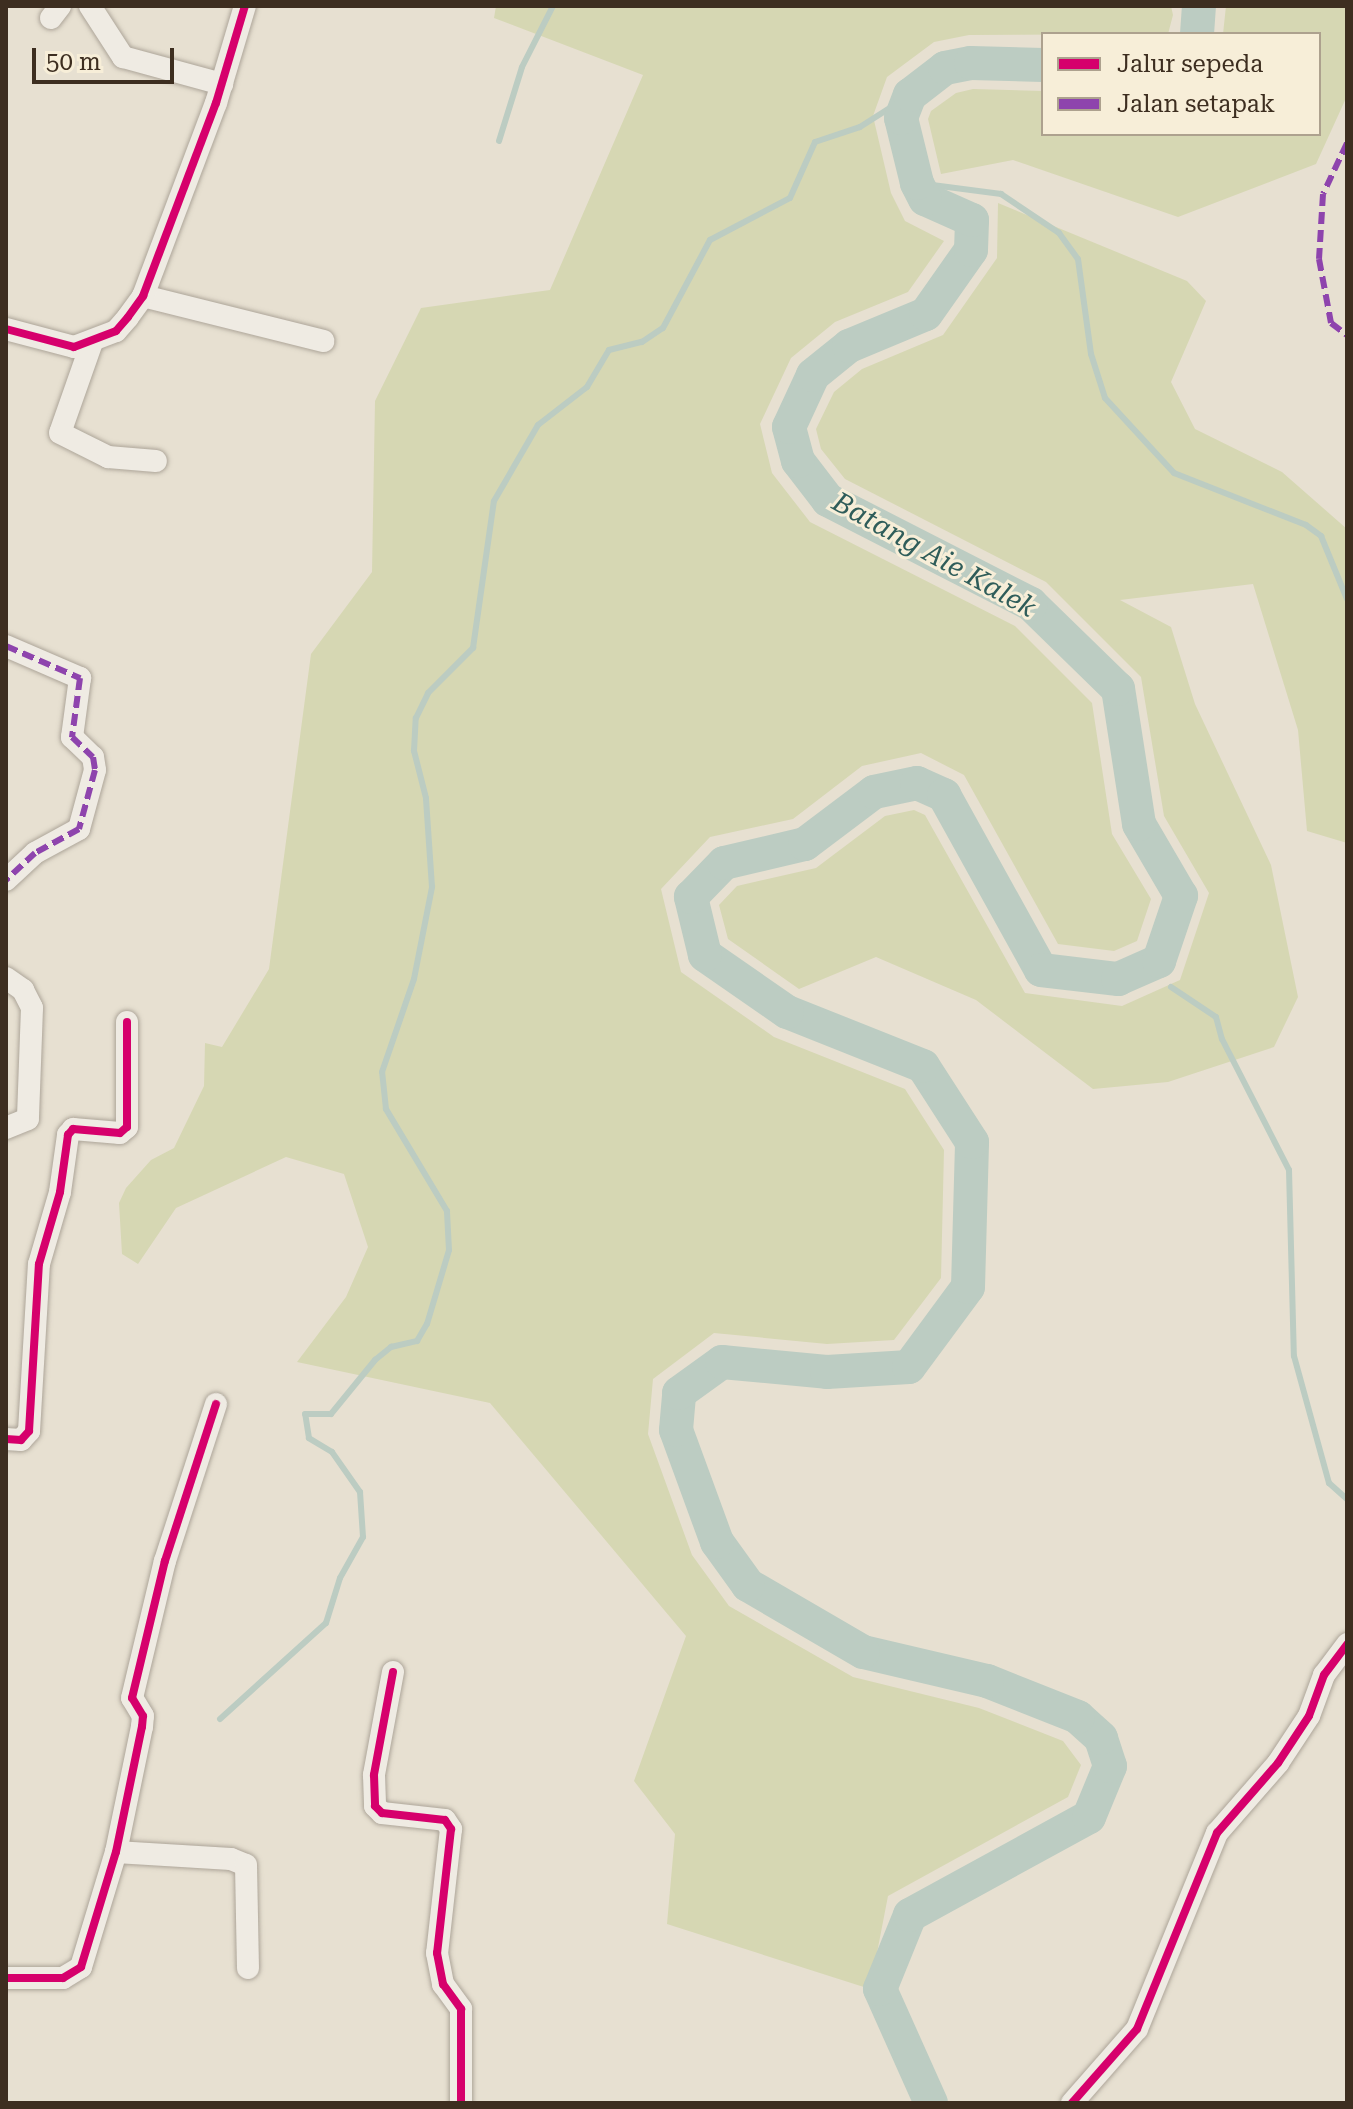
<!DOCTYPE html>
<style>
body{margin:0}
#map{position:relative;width:1353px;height:2109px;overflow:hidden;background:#e7e0d1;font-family:"Roboto Serif",serif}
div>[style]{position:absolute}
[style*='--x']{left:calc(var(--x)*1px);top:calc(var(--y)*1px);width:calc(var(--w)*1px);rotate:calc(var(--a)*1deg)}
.green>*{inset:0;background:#d6d7b3}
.stream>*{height:6px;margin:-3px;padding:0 3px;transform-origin:3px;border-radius:3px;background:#bcccc2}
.river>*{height:34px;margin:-17px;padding:0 17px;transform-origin:17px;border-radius:17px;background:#bcccc2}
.roads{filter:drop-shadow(0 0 2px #ada599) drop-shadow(0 0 2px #ada599)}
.minor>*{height:22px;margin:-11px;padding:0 11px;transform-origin:11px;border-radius:11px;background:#efebe3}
.quiet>*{height:6px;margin-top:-3px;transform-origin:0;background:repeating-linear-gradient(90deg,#8e44ad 0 12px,transparent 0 18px)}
.cycleway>*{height:8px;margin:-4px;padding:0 4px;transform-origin:4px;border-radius:4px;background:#d6006c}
span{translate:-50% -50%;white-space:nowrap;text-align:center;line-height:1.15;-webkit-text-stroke:6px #f7eed8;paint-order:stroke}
.water-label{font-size:28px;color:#2f5d5a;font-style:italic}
.frame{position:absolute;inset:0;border:8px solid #3d2e20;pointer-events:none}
.legend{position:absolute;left:1041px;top:32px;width:280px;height:104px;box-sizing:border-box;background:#f7eed8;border:2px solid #ada18e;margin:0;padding:10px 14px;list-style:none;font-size:24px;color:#3d2e20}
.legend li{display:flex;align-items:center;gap:16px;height:40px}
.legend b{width:40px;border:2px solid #ada18e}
.scale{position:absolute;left:32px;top:48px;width:142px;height:36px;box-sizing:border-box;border:4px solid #3d2e20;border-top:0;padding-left:10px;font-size:24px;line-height:28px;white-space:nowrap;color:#3d2e20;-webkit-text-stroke:6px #f7eed8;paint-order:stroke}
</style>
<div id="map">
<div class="green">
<div style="clip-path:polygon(496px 6px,1171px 6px,1173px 15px,1168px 34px,969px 35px,934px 42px,887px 77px,873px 116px,891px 193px,905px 221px,944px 241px,908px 292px,835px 322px,791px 358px,760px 424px,772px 473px,810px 522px,1015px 626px,1092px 703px,1112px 834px,1151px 899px,1137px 941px,1114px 951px,1058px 944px,964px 775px,921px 753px,862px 766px,793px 819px,710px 837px,661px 889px,681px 972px,774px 1037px,905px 1089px,944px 1150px,941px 1278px,894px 1340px,827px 1344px,714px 1333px,653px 1379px,648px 1434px,692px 1555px,729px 1606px,853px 1677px,979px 1708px,1063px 1741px,1081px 1765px,1068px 1797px,888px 1896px,870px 1989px,667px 1924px,675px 1834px,634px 1781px,686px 1636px,490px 1403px,297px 1362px,346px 1297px,368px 1247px,344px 1174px,286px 1157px,176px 1208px,138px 1264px,122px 1254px,119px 1203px,126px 1188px,151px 1160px,174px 1148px,204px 1086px,205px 1043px,222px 1047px,269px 969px,311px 654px,372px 572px,375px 401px,421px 308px,550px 290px,643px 75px,494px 18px)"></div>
<div style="clip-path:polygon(1226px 6px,1347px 6px,1347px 96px,1316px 164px,1178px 217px,1013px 160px,941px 174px,928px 119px,931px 111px,956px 93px,973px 89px,1043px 91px,1043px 134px,1319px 134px,1319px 34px,1223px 34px)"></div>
<div style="clip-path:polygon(998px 203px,1187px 281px,1206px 301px,1171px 382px,1195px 429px,1282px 472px,1347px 529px,1347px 843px,1307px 831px,1298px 730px,1253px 584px,1120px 600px,1171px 627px,1195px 704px,1271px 865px,1298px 997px,1274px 1047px,1168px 1082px,1093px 1089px,976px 1000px,876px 957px,799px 989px,728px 939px,719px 905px,737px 886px,816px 868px,885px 816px,914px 810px,925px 815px,1025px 993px,1122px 1006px,1180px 980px,1209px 893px,1164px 816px,1141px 677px,1046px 582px,845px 479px,821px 449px,816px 429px,834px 392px,862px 369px,943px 335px,997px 258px)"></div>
</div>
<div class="stream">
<div style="--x:499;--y:141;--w:77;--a:-72.7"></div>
<div style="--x:522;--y:67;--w:68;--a:-63.1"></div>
<div style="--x:917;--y:183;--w:85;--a:7.5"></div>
<div style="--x:1001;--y:194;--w:70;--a:33.9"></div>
<div style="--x:1059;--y:233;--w:32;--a:54"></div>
<div style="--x:1078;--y:259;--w:96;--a:82.2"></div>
<div style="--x:1091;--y:354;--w:46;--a:72.3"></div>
<div style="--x:1105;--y:398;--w:102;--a:47.4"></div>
<div style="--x:1174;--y:473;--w:142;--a:21.5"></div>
<div style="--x:1306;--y:525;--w:19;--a:36"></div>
<div style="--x:1321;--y:536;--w:68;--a:67.6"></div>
<div style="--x:1171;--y:987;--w:54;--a:33.7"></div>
<div style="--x:1216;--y:1017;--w:23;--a:75"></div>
<div style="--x:1222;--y:1039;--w:147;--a:62.9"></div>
<div style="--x:1289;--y:1170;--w:186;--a:88.5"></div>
<div style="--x:1294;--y:1356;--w:132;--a:74.6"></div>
<div style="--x:1329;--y:1483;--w:24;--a:42"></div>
<div style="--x:220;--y:1719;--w:143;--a:-42.2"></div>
<div style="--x:326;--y:1623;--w:47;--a:-72.7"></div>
<div style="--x:340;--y:1578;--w:47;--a:-60.7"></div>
<div style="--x:363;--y:1537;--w:45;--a:-93.8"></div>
<div style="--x:360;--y:1492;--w:49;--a:-125"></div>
<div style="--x:332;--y:1452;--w:27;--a:-149"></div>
<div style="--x:309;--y:1438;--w:24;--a:-99"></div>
<div style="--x:305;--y:1414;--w:26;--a:0"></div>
<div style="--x:331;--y:1414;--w:70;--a:-50.8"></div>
<div style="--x:375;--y:1360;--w:21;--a:-39"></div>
<div style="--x:391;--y:1347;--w:27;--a:-13"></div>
<div style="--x:417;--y:1341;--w:20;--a:-60"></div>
<div style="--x:427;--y:1324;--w:77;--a:-73.4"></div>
<div style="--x:449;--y:1250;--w:39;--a:-93"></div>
<div style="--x:447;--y:1211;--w:119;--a:-120.9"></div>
<div style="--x:386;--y:1109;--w:37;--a:-96"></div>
<div style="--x:382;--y:1072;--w:98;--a:-71"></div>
<div style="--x:414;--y:979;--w:94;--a:-78.9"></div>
<div style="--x:432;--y:887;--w:89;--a:-93.9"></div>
<div style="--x:426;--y:798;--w:49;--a:-104.3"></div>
<div style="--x:414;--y:751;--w:33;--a:-87"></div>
<div style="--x:416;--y:718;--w:28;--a:-64"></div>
<div style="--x:428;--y:693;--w:64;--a:-45"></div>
<div style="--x:473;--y:648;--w:148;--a:-81.9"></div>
<div style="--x:494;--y:501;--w:88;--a:-59.9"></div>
<div style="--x:538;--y:425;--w:62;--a:-37.8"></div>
<div style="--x:587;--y:387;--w:43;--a:-59.3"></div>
<div style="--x:609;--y:350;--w:34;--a:-14"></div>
<div style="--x:642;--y:342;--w:25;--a:-34"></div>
<div style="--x:663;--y:328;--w:100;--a:-61.9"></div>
<div style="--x:710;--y:240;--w:90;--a:-27.7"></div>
<div style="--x:790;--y:198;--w:61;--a:-65.9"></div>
<div style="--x:815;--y:142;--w:47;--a:-18.4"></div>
<div style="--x:860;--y:127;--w:59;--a:-32.6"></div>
</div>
<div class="river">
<div style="--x:1197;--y:34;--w:28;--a:-86"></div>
<div style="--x:931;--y:2103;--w:125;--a:-114.1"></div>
<div style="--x:880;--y:1989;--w:80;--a:-67.9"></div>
<div style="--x:910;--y:1915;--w:204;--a:-28.7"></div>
<div style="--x:1089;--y:1817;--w:55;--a:-67.6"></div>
<div style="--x:1110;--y:1766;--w:29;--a:-108"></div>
<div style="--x:1101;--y:1738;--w:31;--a:-138"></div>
<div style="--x:1078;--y:1717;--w:98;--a:-158.4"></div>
<div style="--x:987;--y:1681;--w:127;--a:-166.8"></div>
<div style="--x:863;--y:1652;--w:133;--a:-149.8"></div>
<div style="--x:748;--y:1585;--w:53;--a:-125.8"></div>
<div style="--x:717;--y:1542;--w:119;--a:-110.1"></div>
<div style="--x:676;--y:1430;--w:37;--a:-85"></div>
<div style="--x:679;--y:1393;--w:53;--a:-35.8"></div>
<div style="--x:722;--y:1362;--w:105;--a:5.4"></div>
<div style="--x:827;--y:1372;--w:82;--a:-3.5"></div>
<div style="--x:909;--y:1367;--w:99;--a:-53.6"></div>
<div style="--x:968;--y:1287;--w:145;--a:-88.4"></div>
<div style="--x:972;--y:1142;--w:90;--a:-122.8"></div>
<div style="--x:923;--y:1066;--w:146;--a:-158.3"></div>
<div style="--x:787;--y:1012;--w:100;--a:-145.2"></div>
<div style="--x:705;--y:955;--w:60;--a:-103.6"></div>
<div style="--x:691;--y:897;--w:47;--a:-45.9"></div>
<div style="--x:724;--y:863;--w:83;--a:-13.2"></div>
<div style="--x:805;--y:844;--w:86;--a:-37"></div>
<div style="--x:874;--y:792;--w:44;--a:-11.8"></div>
<div style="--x:917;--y:783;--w:30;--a:24"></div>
<div style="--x:944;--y:795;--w:200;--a:61"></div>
<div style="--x:1041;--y:970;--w:78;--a:6.7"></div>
<div style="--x:1118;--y:979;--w:45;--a:-23.7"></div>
<div style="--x:1159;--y:961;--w:69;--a:-71.3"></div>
<div style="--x:1181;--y:896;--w:83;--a:-120.3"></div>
<div style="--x:1139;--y:824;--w:137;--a:-98.8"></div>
<div style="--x:1118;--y:689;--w:122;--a:-135.7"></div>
<div style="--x:1031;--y:604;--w:228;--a:-152.9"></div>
<div style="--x:828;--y:500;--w:49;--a:-127.6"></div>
<div style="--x:798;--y:461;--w:35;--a:-105"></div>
<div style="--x:789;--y:427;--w:57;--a:-65.2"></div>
<div style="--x:813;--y:375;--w:46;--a:-38.9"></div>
<div style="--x:849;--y:346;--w:83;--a:-22.6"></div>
<div style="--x:926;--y:314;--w:78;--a:-54.9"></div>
<div style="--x:971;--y:250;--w:30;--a:-88"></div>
<div style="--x:972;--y:220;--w:51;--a:-155.9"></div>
<div style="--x:925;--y:199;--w:18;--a:-117"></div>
<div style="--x:917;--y:183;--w:67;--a:-103.8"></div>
<div style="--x:901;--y:118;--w:25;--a:-69"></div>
<div style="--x:910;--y:95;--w:44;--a:-37.6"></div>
<div style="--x:945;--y:68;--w:26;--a:-11"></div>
<div style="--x:971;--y:63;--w:72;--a:1.6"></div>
</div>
<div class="roads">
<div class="minor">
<div style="--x:90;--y:6;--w:61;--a:57.1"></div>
<div style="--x:123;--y:57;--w:103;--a:15.3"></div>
<div style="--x:51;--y:18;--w:15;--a:-53"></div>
<div style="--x:143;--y:296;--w:186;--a:14"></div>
<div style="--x:6;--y:329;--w:70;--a:14.8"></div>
<div style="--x:74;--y:347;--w:45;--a:-20.9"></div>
<div style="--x:116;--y:331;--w:18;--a:-49"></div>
<div style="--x:128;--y:317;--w:26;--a:-54"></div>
<div style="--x:143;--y:296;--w:206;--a:-69.3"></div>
<div style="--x:216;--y:103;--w:101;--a:-73.4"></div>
<div style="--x:92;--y:342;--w:96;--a:109.4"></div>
<div style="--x:60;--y:433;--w:54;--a:26.6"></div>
<div style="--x:108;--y:457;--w:48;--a:4.8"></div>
<div style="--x:6;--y:646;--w:81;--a:23.4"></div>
<div style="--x:80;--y:678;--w:60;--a:97.7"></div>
<div style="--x:72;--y:737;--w:29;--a:44"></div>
<div style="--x:93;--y:757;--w:13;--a:81"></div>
<div style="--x:95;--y:770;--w:61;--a:105.2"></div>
<div style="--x:79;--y:829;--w:50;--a:151.4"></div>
<div style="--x:35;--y:853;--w:40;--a:137"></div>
<div style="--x:6;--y:978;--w:21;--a:35"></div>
<div style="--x:23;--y:990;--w:20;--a:63"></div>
<div style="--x:32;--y:1008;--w:111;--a:92.1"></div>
<div style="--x:28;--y:1119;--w:24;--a:158"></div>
<div style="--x:6;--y:1439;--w:15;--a:4"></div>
<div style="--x:21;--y:1440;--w:12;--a:-48"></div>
<div style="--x:29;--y:1431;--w:167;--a:-86.6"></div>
<div style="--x:39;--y:1264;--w:75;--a:-73.7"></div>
<div style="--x:60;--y:1192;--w:58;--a:-82"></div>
<div style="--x:68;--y:1135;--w:8;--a:-50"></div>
<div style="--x:73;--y:1129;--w:47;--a:4.9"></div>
<div style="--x:120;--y:1133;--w:9;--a:-41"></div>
<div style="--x:127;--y:1127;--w:105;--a:-90"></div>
<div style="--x:393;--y:1672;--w:105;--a:100.5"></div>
<div style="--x:374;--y:1775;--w:31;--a:88"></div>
<div style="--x:375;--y:1806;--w:10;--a:45"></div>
<div style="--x:382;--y:1813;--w:63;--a:6.3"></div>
<div style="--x:445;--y:1820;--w:11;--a:56"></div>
<div style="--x:451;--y:1829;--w:125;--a:96.4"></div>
<div style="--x:437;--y:1953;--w:32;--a:79"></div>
<div style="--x:443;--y:1984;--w:31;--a:54"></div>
<div style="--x:461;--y:2009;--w:94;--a:90"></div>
<div style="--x:116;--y:1852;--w:115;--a:3.5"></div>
<div style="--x:231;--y:1859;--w:16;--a:22"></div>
<div style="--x:246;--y:1865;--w:103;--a:88.9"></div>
<div style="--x:6;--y:1978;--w:57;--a:0"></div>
<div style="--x:63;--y:1978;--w:21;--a:-31"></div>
<div style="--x:81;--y:1967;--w:120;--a:-73.1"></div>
<div style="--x:116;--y:1852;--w:128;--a:-78.3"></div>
<div style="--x:142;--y:1727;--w:11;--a:-85"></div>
<div style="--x:143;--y:1716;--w:21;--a:-121"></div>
<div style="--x:132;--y:1698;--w:141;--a:-76.5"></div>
<div style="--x:165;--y:1561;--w:165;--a:-72"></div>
<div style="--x:1072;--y:2103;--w:98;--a:-48.7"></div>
<div style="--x:1137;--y:2029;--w:212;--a:-67.8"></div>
<div style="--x:1217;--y:1833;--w:93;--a:-48.9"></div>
<div style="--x:1278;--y:1763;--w:56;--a:-56.6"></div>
<div style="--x:1309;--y:1716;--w:44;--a:-69.9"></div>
<div style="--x:1324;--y:1675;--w:39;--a:-53"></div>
</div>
</div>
<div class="quiet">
<div style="--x:1347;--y:143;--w:56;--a:115.2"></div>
<div style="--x:1323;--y:194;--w:65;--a:93.5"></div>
<div style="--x:1319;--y:259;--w:65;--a:79.4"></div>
<div style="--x:1331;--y:323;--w:20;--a:37"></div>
<div style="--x:6;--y:646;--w:81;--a:23.4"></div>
<div style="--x:80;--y:678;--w:60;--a:97.7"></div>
<div style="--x:72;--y:737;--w:29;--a:44"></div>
<div style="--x:93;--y:757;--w:13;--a:81"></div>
<div style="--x:95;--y:770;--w:61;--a:105.2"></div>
<div style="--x:79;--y:829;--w:50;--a:151.4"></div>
<div style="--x:35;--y:853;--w:40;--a:137"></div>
</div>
<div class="cycleway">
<div style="--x:6;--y:329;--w:70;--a:14.8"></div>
<div style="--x:74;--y:347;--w:45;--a:-20.9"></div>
<div style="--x:116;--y:331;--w:18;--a:-49"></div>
<div style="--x:128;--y:317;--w:26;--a:-54"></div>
<div style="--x:143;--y:296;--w:206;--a:-69.3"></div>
<div style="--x:216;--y:103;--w:101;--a:-73.4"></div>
<div style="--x:6;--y:1439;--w:15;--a:4"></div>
<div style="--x:21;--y:1440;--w:12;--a:-48"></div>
<div style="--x:29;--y:1431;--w:167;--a:-86.6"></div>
<div style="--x:39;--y:1264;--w:75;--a:-73.7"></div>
<div style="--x:60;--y:1192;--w:58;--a:-82"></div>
<div style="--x:68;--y:1135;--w:8;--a:-50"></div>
<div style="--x:73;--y:1129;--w:47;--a:4.9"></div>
<div style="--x:120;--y:1133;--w:9;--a:-41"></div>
<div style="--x:127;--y:1127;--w:105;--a:-90"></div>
<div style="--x:393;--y:1672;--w:105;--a:100.5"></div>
<div style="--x:374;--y:1775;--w:31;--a:88"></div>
<div style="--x:375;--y:1806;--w:10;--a:45"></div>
<div style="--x:382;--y:1813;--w:63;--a:6.3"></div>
<div style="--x:445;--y:1820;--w:11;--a:56"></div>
<div style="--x:451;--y:1829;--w:125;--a:96.4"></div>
<div style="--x:437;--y:1953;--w:32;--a:79"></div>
<div style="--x:443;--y:1984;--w:31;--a:54"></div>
<div style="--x:461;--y:2009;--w:94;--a:90"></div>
<div style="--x:6;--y:1978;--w:57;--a:0"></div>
<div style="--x:63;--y:1978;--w:21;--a:-31"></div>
<div style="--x:81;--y:1967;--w:120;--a:-73.1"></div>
<div style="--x:116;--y:1852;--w:128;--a:-78.3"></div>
<div style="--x:142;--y:1727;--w:11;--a:-85"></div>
<div style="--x:143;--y:1716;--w:21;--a:-121"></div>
<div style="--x:132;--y:1698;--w:141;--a:-76.5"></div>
<div style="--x:165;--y:1561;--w:165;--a:-72"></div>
<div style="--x:1072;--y:2103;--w:98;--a:-48.7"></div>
<div style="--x:1137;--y:2029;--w:212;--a:-67.8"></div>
<div style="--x:1217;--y:1833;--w:93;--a:-48.9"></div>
<div style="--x:1278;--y:1763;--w:56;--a:-56.6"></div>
<div style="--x:1309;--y:1716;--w:44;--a:-69.9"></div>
<div style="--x:1324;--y:1675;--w:39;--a:-53"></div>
</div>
<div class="water-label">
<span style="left:934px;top:555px;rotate:29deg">Batang Aie Kalek</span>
</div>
<div class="frame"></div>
<ul class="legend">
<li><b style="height:10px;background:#d6006c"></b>Jalur sepeda</li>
<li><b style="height:10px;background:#8e44ad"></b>Jalan setapak</li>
</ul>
<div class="scale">50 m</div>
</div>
